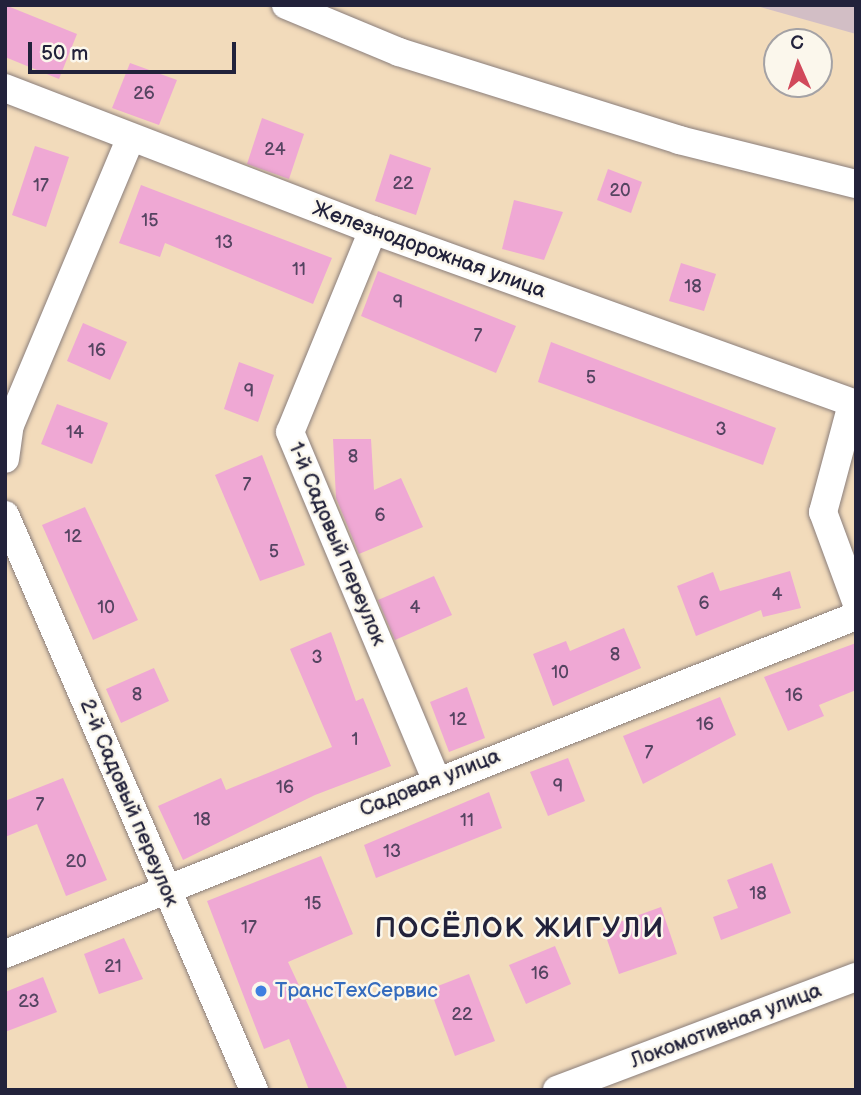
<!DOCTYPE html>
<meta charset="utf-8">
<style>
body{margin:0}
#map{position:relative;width:861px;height:1095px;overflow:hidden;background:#f2dbbb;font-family:"Balsamiq Sans",sans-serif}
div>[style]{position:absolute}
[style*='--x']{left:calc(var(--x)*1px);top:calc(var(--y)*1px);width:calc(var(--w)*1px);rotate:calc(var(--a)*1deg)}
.industrial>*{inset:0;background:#d2bec5}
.building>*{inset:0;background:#efa8d4}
.roads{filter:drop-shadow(0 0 2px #8a7e7b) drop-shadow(0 0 2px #8a7e7b)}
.minor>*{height:28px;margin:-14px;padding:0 14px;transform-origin:14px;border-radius:14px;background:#fff}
.dots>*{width:19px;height:19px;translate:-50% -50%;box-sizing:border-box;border:4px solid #fbf7ec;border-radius:50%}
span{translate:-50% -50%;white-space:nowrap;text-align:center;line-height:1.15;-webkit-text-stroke:5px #fbf7ec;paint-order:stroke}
.number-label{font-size:18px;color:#554461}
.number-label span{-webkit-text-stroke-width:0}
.street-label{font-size:21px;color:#22223b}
.shop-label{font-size:21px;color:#366cbe}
.left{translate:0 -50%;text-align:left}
.district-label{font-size:28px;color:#22223b;font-weight:700;letter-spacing:2px}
.frame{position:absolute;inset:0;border:7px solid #22223b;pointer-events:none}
.north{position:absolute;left:763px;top:28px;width:70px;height:70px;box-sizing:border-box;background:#fbf7ec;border:2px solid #a4a2a5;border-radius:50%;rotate:357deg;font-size:19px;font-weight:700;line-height:28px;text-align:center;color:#22223b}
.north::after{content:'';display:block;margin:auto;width:24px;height:32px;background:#d1495b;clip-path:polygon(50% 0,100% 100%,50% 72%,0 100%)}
.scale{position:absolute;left:28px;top:42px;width:208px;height:32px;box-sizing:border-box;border:4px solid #22223b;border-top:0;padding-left:9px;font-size:21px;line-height:24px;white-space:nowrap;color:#22223b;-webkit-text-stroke:5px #fbf7ec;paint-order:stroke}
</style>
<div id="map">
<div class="industrial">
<div style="clip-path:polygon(753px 5px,856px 5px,856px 34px)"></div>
</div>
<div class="building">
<div style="clip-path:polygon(5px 5px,77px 34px,59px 79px,5px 57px)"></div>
<div style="clip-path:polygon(130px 63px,177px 80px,159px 125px,112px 108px)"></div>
<div style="clip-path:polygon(262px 118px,304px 134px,289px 179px,247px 164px)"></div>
<div style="clip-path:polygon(35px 146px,69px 157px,46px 227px,12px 215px)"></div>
<div style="clip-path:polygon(390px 154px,431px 168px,416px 215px,375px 201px)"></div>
<div style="clip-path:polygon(608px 169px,642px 182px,631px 213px,597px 200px)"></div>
<div style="clip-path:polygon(141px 185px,332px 258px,313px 304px,165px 243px,160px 257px,119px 243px)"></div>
<div style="clip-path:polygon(514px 200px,563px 212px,544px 260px,502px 249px)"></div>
<div style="clip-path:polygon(681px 263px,716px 274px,704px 311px,669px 301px)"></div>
<div style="clip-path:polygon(378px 271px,516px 326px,496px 373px,361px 316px)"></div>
<div style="clip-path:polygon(83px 323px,127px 342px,110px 380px,67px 361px)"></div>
<div style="clip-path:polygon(551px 342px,776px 428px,763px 465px,538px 382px)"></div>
<div style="clip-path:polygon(239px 362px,274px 375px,258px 422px,224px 409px)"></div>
<div style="clip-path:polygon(57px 404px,108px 423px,92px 464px,41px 444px)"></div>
<div style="clip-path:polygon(333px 439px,371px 439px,374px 490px,401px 478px,423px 527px,359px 554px,336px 498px)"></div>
<div style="clip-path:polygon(262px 455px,305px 565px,260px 581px,215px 475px)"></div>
<div style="clip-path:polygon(85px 507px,138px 620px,93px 640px,42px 525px)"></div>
<div style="clip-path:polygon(790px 571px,801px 608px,763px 617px,761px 610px,696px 636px,677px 586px,713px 572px,720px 591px)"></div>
<div style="clip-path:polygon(434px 576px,452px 615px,395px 640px,378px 600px)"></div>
<div style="clip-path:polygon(624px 628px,641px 668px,553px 706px,533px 654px,566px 641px,570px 651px)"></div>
<div style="clip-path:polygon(331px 632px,356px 701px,363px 698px,391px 766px,315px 795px,183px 860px,158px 806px,221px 778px,226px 790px,332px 747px,290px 649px)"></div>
<div style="clip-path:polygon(856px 643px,856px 690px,819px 705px,824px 716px,788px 731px,764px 677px)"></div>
<div style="clip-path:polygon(154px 668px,169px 701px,121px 723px,106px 689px)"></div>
<div style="clip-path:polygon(467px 687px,485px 738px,449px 752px,430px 702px)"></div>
<div style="clip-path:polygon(720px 697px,736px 735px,643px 784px,623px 736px)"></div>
<div style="clip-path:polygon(568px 758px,585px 801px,548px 816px,530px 772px)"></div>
<div style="clip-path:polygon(63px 778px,107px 880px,66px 896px,37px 824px,5px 837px,5px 801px)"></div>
<div style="clip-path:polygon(489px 792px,502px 828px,376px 878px,364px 845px)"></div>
<div style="clip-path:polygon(321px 856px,353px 934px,288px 962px,348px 1090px,309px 1090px,289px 1039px,264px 1049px,207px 901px)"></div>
<div style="clip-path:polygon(772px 863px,791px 913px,721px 940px,713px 917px,738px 908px,727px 880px)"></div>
<div style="clip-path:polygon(661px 907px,677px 954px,619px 974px,603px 928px)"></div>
<div style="clip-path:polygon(124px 938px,143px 979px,99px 994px,84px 954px)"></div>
<div style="clip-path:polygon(555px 946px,571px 984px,526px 1004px,509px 965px)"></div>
<div style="clip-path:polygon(469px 974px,495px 1041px,455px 1056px,430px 989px)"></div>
<div style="clip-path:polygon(43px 977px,57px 1012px,5px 1032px,5px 992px)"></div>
</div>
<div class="roads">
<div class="minor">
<div style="--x:286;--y:5;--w:122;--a:22.6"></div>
<div style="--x:399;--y:52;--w:294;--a:17.4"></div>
<div style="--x:679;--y:140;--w:182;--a:14"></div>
<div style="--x:5;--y:88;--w:394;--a:21.1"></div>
<div style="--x:373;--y:230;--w:513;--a:19.81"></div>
<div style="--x:373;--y:230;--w:218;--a:112.3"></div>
<div style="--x:290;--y:432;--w:377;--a:67.2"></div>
<div style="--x:852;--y:404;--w:112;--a:105"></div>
<div style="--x:823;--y:512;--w:95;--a:69.7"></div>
<div style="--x:5;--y:459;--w:34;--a:-82"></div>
<div style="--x:10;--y:425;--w:312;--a:-67.2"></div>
<div style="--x:5;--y:515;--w:627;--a:66.59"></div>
<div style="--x:5;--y:954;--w:916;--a:-21.66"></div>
<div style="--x:557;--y:1090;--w:320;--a:-20.7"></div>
</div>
</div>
<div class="dots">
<div style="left:261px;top:991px;background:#3f7fe0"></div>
</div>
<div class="number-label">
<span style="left:144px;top:94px">26</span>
<span style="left:275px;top:150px">24</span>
<span style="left:403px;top:184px">22</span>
<span style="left:41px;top:186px">17</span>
<span style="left:620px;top:191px">20</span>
<span style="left:150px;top:221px">15</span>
<span style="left:224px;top:243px">13</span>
<span style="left:299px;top:270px">11</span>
<span style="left:693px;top:287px">18</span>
<span style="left:398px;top:303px">9</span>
<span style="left:478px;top:336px">7</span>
<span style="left:97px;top:351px">16</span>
<span style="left:591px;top:378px">5</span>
<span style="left:249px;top:392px">9</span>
<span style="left:721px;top:430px">3</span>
<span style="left:75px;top:433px">14</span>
<span style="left:353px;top:457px">8</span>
<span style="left:247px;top:485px">7</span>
<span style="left:380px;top:516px">6</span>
<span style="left:73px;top:537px">12</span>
<span style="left:274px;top:552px">5</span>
<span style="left:777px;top:595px">4</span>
<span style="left:704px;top:604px">6</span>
<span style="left:106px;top:608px">10</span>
<span style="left:415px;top:608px">4</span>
<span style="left:615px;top:655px">8</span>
<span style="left:317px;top:658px">3</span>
<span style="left:560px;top:673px">10</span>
<span style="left:137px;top:695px">8</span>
<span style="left:794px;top:696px">16</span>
<span style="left:458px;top:720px">12</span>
<span style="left:705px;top:725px">16</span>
<span style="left:355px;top:740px">1</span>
<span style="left:649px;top:753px">7</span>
<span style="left:558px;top:787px">9</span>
<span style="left:285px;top:788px">16</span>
<span style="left:40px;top:805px">7</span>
<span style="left:202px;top:820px">18</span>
<span style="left:467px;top:821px">11</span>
<span style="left:392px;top:852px">13</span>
<span style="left:76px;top:862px">20</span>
<span style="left:758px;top:894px">18</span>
<span style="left:313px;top:904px">15</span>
<span style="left:249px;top:928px">17</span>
<span style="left:113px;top:967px">21</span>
<span style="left:540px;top:974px">16</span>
<span style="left:29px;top:1002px">23</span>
<span style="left:462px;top:1015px">22</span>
</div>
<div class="street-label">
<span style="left:429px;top:250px;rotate:20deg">Железнодорожная улица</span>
<span style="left:337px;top:544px;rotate:67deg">1-й Садовый переулок</span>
<span style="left:430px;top:783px;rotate:-22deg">Садовая улица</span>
<span style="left:129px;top:803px;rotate:67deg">2-й Садовый переулок</span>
<span style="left:726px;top:1026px;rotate:-21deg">Локомотивная улица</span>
</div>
<div class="shop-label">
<span class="left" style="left:275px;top:991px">ТрансТехСервис</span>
</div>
<div class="district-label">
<span style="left:520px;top:929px">ПОСЁЛОК ЖИГУЛИ</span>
</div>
<div class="frame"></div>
<div class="north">С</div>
<div class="scale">50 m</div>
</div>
